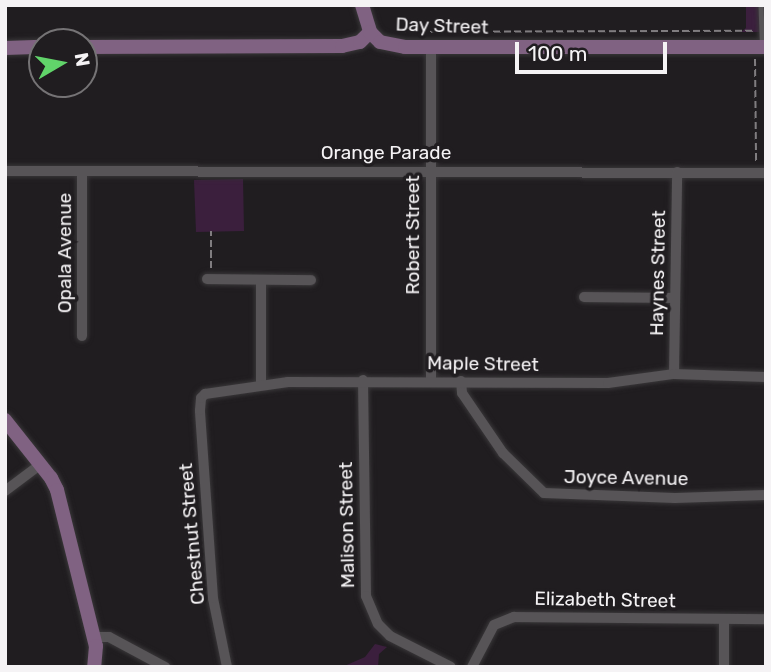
<!DOCTYPE html>
<style>
body{margin:0}
#map{position:relative;width:771px;height:672px;overflow:hidden;background:#201d20;font-family:Rubik,sans-serif}
div>[style]{position:absolute}
[style*='--x']{left:calc(var(--x)*1px);top:calc(var(--y)*1px);width:calc(var(--w)*1px);rotate:calc(var(--a)*1deg)}
.green>*{inset:0;background:#3b1f3d}
.path>*{height:2px;margin-top:-1px;transform-origin:0;background:repeating-linear-gradient(90deg,#807d80 0 7px,transparent 0 10.5px)}
.roads{filter:drop-shadow(0 0 2px #393739) drop-shadow(0 0 2px #393739)}
.lane>*{height:4.5px;margin:-2.25px;padding:0 2.25px;transform-origin:2.25px;border-radius:2.25px;background:#575457}
.street>*{height:10px;margin:-5px;padding:0 5px;transform-origin:5px;border-radius:5px;background:#575457}
.secondary>*{height:14px;margin:-7px;padding:0 7px;transform-origin:7px;border-radius:7px;background:#806282}
span{translate:-50% -50%;white-space:nowrap;text-align:center;line-height:1.15;-webkit-text-stroke:7px #201d20;paint-order:stroke}
.street-label{font-size:19px;color:#f5f3f5}
.frame{position:absolute;inset:0;border:7px solid #f5f3f5;pointer-events:none}
.north{position:absolute;left:28px;top:28px;width:70px;height:70px;box-sizing:border-box;background:#201d20;border:2px solid #757375;border-radius:50%;rotate:80deg;font-size:19px;font-weight:700;line-height:28px;text-align:center;color:#f5f3f5}
.north::after{content:'';display:block;margin:auto;width:24px;height:32px;background:#61d46a;clip-path:polygon(50% 0,100% 100%,50% 72%,0 100%)}
.scale{position:absolute;left:515px;top:42px;width:152px;height:32px;box-sizing:border-box;border:4px solid #f5f3f5;border-top:0;padding-left:9px;font-size:21px;line-height:24px;white-space:nowrap;color:#f5f3f5;-webkit-text-stroke:5px #201d20;paint-order:stroke}
</style>
<div id="map">
<div class="green">
<div style="clip-path:polygon(746px 5px,766px 5px,766px 32px,741px 32px,746px 28px)"></div>
<div style="clip-path:polygon(243px 179px,244px 231px,196px 232px,194px 180px)"></div>
<div style="clip-path:polygon(375px 644px,387px 647px,379px 654px,378px 667px,342px 667px,365px 657px)"></div>
</div>
<div class="path">
<div style="--x:399;--y:32;--w:355;--a:-0.2"></div>
<div style="--x:755;--y:59;--w:102;--a:89.4"></div>
<div style="--x:211;--y:268;--w:37;--a:-90"></div>
</div>
<div class="roads">
<div class="lane">
<div style="--x:761;--y:5;--w:38;--a:88"></div>
</div>
<div class="street">
<div style="--x:431;--y:47;--w:334;--a:90"></div>
<div style="--x:5;--y:171;--w:761;--a:0.15"></div>
<div style="--x:207;--y:279;--w:104;--a:0.6"></div>
<div style="--x:584;--y:297;--w:90;--a:0.6"></div>
<div style="--x:82;--y:336;--w:165;--a:-90"></div>
<div style="--x:674;--y:374;--w:202;--a:-89.1"></div>
<div style="--x:363;--y:380;--w:216;--a:89.2"></div>
<div style="--x:366;--y:596;--w:30;--a:67"></div>
<div style="--x:378;--y:624;--w:17;--a:45"></div>
<div style="--x:390;--y:636;--w:68;--a:26.9"></div>
<div style="--x:461;--y:381;--w:12;--a:85"></div>
<div style="--x:462;--y:393;--w:73;--a:55.7"></div>
<div style="--x:503;--y:453;--w:57;--a:44.3"></div>
<div style="--x:544;--y:493;--w:131;--a:2.2"></div>
<div style="--x:675;--y:498;--w:91;--a:-1.9"></div>
<div style="--x:261;--y:385;--w:105;--a:-90"></div>
<div style="--x:5;--y:491;--w:45;--a:-36.9"></div>
<div style="--x:724;--y:619;--w:48;--a:90"></div>
<div style="--x:94;--y:637;--w:15;--a:0"></div>
<div style="--x:109;--y:637;--w:64;--a:28.2"></div>
<div style="--x:227;--y:667;--w:70;--a:-101.5"></div>
<div style="--x:213;--y:598;--w:188;--a:-94"></div>
<div style="--x:200;--y:410;--w:12;--a:-85"></div>
<div style="--x:201;--y:398;--w:6;--a:-45"></div>
<div style="--x:205;--y:394;--w:84;--a:-8.2"></div>
<div style="--x:288;--y:382;--w:320;--a:0.2"></div>
<div style="--x:608;--y:383;--w:67;--a:-7.8"></div>
<div style="--x:674;--y:374;--w:92;--a:1.9"></div>
<div style="--x:472;--y:667;--w:47;--a:-62.4"></div>
<div style="--x:494;--y:625;--w:22;--a:-22"></div>
<div style="--x:514;--y:617;--w:252;--a:0.5"></div>
</div>
<div class="secondary">
<div style="--x:362;--y:5;--w:28;--a:73"></div>
<div style="--x:84;--y:47;--w:258;--a:-0.2"></div>
<div style="--x:342;--y:46;--w:18;--a:-13"></div>
<div style="--x:360;--y:42;--w:14;--a:-45"></div>
<div style="--x:370;--y:32;--w:14;--a:45"></div>
<div style="--x:380;--y:42;--w:25;--a:11"></div>
<div style="--x:405;--y:47;--w:361;--a:0"></div>
<div style="--x:5;--y:48;--w:37;--a:-2"></div>
<div style="--x:5;--y:420;--w:74;--a:51.6"></div>
<div style="--x:51;--y:478;--w:13;--a:63"></div>
<div style="--x:57;--y:490;--w:161;--a:76"></div>
<div style="--x:96;--y:646;--w:21;--a:95"></div>
</div>
</div>
<div class="street-label">
<span style="left:442px;top:26px;rotate:2deg">Day Street</span>
<span style="left:386px;top:153px">Orange Parade</span>
<span style="left:413px;top:235px;rotate:-90deg">Robert Street</span>
<span style="left:65px;top:253px;rotate:-90deg">Opala Avenue</span>
<span style="left:658px;top:273px;rotate:-89deg">Haynes Street</span>
<span style="left:483px;top:364px;rotate:1deg">Maple Street</span>
<span style="left:626px;top:478px;rotate:1deg">Joyce Avenue</span>
<span style="left:347px;top:525px;rotate:-91deg">Malison Street</span>
<span style="left:192px;top:534px;rotate:-95deg">Chestnut Street</span>
<span style="left:605px;top:600px;rotate:1deg">Elizabeth Street</span>
</div>
<div class="frame"></div>
<div class="north">N</div>
<div class="scale">100 m</div>
</div>
